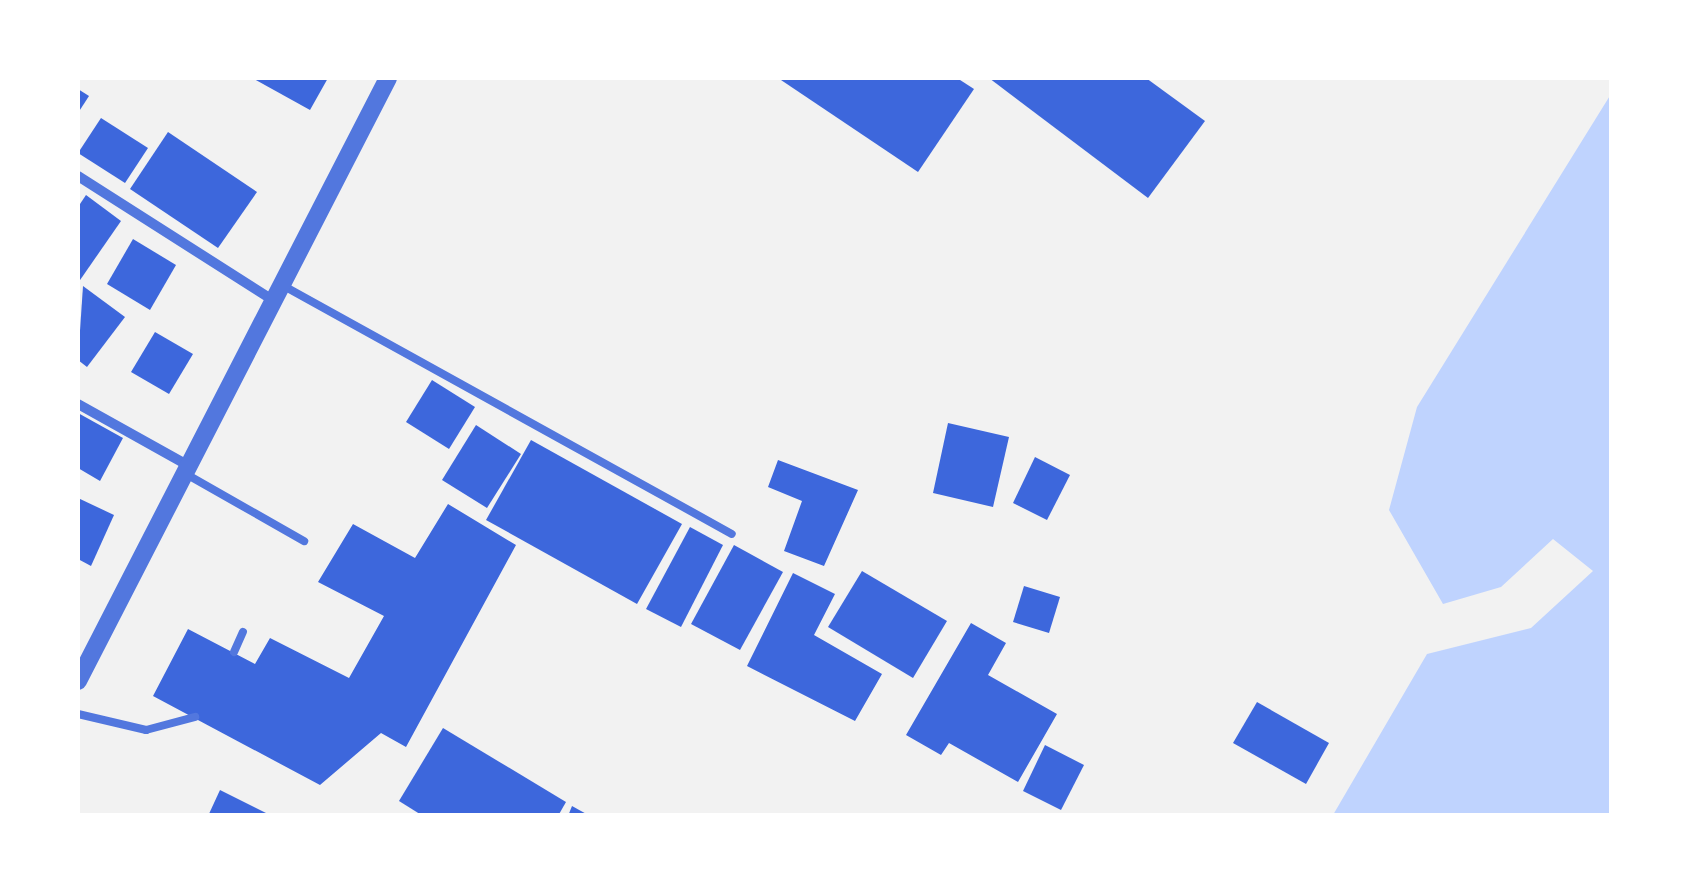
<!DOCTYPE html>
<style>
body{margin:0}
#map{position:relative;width:1689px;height:893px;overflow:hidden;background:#f2f2f2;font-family:"Roboto Condensed",sans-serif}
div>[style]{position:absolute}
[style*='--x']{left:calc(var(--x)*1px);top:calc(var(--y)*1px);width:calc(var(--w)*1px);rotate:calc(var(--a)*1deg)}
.water>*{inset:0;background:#bfd3fe}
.building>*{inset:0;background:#3d67dc}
.service>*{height:8px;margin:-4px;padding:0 4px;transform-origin:4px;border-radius:4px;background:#5277de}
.minor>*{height:10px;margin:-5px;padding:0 5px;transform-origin:5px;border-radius:5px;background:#5277de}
.tertiary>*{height:18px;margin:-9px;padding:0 9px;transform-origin:9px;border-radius:9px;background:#5277de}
span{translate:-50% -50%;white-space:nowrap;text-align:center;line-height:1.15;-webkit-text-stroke:8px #fff;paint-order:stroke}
.frame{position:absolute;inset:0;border:80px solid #fff;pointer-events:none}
</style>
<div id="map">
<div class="water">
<div style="clip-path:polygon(1611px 94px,1611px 815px,1333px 815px,1427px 654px,1531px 628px,1593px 571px,1553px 539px,1501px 587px,1443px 604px,1389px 510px,1417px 407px)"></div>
</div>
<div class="building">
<div style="clip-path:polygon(252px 78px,328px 78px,310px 110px)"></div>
<div style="clip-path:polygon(778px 78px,957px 78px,974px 89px,918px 172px)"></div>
<div style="clip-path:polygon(989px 78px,1146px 78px,1205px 121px,1148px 198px)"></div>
<div style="clip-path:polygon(78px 89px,89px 96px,78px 113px)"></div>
<div style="clip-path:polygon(101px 118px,148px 148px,125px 183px,78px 153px)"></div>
<div style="clip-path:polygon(168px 132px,257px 192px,218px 248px,130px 189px)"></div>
<div style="clip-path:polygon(86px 195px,121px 221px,78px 283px,78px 207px)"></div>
<div style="clip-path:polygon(133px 239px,176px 265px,150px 310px,107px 284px)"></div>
<div style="clip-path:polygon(83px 286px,125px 317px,87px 367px,78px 360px)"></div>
<div style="clip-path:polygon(155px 332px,193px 354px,169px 394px,131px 372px)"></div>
<div style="clip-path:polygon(432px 380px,475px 407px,449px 449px,406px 422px)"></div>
<div style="clip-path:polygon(78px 413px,123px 438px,100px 481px,78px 468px)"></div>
<div style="clip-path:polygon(948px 423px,1009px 437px,993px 507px,933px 493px)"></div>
<div style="clip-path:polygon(476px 425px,521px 454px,487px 508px,442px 480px)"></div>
<div style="clip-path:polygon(531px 440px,682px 524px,637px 604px,486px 520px)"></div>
<div style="clip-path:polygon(1035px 457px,1070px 475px,1047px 520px,1013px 503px)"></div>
<div style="clip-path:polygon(778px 460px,858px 490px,824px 566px,784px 551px,802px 501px,768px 487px)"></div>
<div style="clip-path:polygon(78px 498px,114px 515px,91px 566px,78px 559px)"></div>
<div style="clip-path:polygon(448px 504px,516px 545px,406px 747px,381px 733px,320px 785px,153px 696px,188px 629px,255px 664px,270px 638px,349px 678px,384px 616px,318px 582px,353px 524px,415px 558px)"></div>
<div style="clip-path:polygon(690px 527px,723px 545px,681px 627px,646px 609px)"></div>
<div style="clip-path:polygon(734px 545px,783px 572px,740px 650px,691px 624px)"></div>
<div style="clip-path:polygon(862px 571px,947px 621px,913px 678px,828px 627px)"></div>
<div style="clip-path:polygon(793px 573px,835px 594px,814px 635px,882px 674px,855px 721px,747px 666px)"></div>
<div style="clip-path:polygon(1024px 586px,1060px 597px,1049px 633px,1013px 622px)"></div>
<div style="clip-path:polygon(971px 623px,1006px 643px,988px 675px,1057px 714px,1018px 782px,949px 743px,941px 755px,906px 735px)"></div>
<div style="clip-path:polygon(1257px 702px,1329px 743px,1306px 784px,1233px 743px)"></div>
<div style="clip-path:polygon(443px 728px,566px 802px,558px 816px,423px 816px,399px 801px)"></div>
<div style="clip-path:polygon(1045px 745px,1084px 765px,1061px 810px,1023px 791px)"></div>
<div style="clip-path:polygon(220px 790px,272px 816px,208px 816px)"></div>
<div style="clip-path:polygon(572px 806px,590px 816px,568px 816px)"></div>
</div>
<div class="service">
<div style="--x:282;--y:285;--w:514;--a:28.96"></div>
<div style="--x:186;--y:474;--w:136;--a:29.6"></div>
<div style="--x:234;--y:652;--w:22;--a:-66"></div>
<div style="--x:78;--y:714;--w:70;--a:13.2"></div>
<div style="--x:146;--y:730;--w:51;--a:-14.9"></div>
</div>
<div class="minor">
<div style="--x:78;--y:176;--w:232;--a:32.5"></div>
<div style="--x:78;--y:404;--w:127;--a:29.2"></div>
</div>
<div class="tertiary">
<div style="--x:78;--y:681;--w:678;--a:-62.79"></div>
</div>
<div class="frame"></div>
</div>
